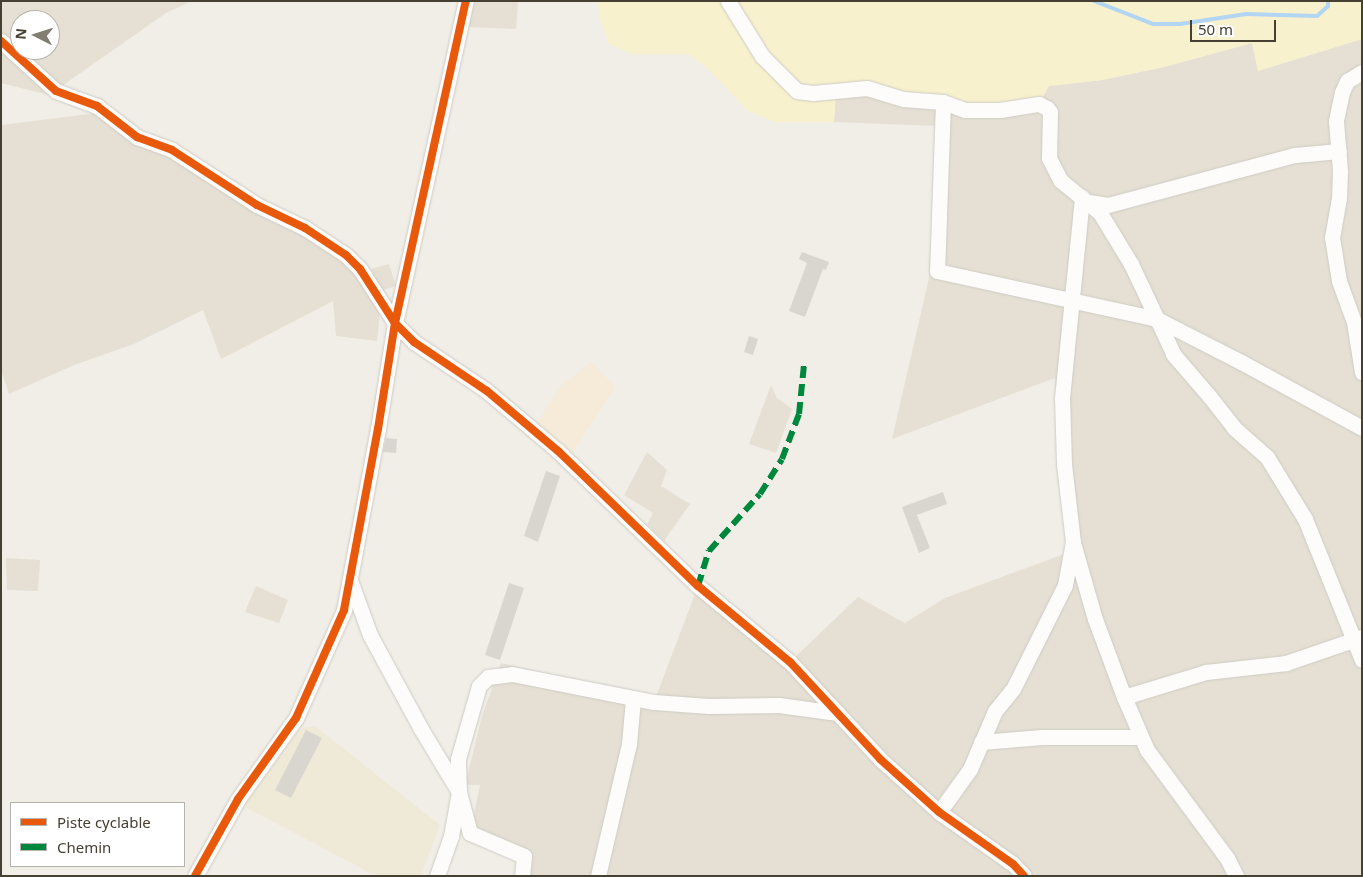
<!DOCTYPE html>
<style>
body{margin:0}
#map{position:relative;width:1363px;height:877px;overflow:hidden;background:#f0eee7;font-family:"Noto Sans",sans-serif}
div>[style]{position:absolute}
[style*='--x']{left:calc(var(--x)*1px);top:calc(var(--y)*1px);width:calc(var(--w)*1px);rotate:calc(var(--a)*1deg)}
.residential>*{inset:0;background:#e5e0d3}
.commercial>*{inset:0;background:#f5ebd8}
.education>*{inset:0;background:#efead8}
.sand>*{inset:0;background:#f7f1ce}
.stream>*{height:4px;margin:-2px;padding:0 2px;transform-origin:2px;border-radius:2px;background:#b2d5f3}
.building>*{inset:0;background:#d9d6cf}
.roads{filter:drop-shadow(0 0 1px #cecbc5) drop-shadow(0 0 1px #cecbc5)}
.minor>*{height:15px;margin:-7.5px;padding:0 7.5px;transform-origin:7.5px;border-radius:7.5px;background:#fdfcfb}
.quiet>*{height:6px;margin-top:-3px;transform-origin:0;background:repeating-linear-gradient(90deg,#00873e 0 12px,transparent 0 18px)}
.cycleway>*{height:8px;margin:-4px;padding:0 4px;transform-origin:4px;border-radius:4px;background:#e8590c}
span{translate:-50% -50%;white-space:nowrap;text-align:center;line-height:1.15;-webkit-text-stroke:4px #fff;paint-order:stroke}
.frame{position:absolute;inset:0;border:2px solid #464033;pointer-events:none}
.legend{position:absolute;left:10px;top:802px;width:175px;height:65px;box-sizing:border-box;background:#fff;border:1px solid #b5b3ad;margin:0;padding:6px 9px;list-style:none;font-size:15px;color:#464033}
.legend li{display:flex;align-items:center;gap:10px;height:25px}
.legend b{width:25px;border:1px solid #b5b3ad}
.north{position:absolute;left:10px;top:10px;width:50px;height:50px;box-sizing:border-box;background:#fff;border:1px solid #b5b3ad;border-radius:50%;rotate:275deg;font-size:14px;font-weight:700;line-height:20px;text-align:center;color:#464033}
.north::after{content:'';display:block;margin:auto;width:18px;height:22px;background:#827d72;clip-path:polygon(50% 0,100% 100%,50% 72%,0 100%)}
.scale{position:absolute;left:1190px;top:20px;width:86px;height:22px;box-sizing:border-box;border:2px solid #464033;border-top:0;padding-left:6px;font-size:15px;line-height:18px;white-space:nowrap;color:#464033;-webkit-text-stroke:4px #fff;paint-order:stroke}
</style>
<div id="map">
<div class="residential">
<div style="clip-path:polygon(evenodd,1px 1px,192px 1px,166px 13px,49px 95px,1px 83px,1px 1px,20px 20px,50px 20px,50px 50px,20px 50px,20px 20px)"></div>
<div style="clip-path:polygon(472px 1px,518px 1px,516px 29px,465px 27px)"></div>
<div style="clip-path:polygon(1362px 39px,1362px 876px,522px 876px,523px 856px,470px 833px,480px 785px,465px 785px,482px 716px,501px 663px,654px 702px,698px 586px,790px 662px,858px 597px,905px 623px,945px 598px,1067px 553px,1055px 378px,892px 439px,929px 278px,938px 126px,834px 122px,836px 91px,1049px 86px,1102px 80px,1164px 67px,1252px 43px,1258px 71px)"></div>
<div style="clip-path:polygon(105px 112px,346px 255px,381px 302px,377px 341px,336px 336px,333px 301px,221px 359px,203px 310px,134px 344px,74px 365px,9px 394px,1px 370px,1px 125px)"></div>
<div style="clip-path:polygon(389px 264px,396px 286px,380px 291px,371px 269px)"></div>
<div style="clip-path:polygon(771px 385px,777px 398px,792px 409px,776px 453px,749px 444px)"></div>
<div style="clip-path:polygon(647px 452px,667px 470px,661px 486px,690px 504px,664px 541px,647px 524px,653px 513px,624px 495px)"></div>
<div style="clip-path:polygon(6px 558px,40px 560px,38px 591px,7px 590px)"></div>
<div style="clip-path:polygon(256px 586px,288px 600px,279px 623px,245px 612px)"></div>
</div>
<div class="commercial">
<div style="clip-path:polygon(591px 362px,615px 387px,568px 460px,533px 429px,560px 387px)"></div>
</div>
<div class="education">
<div style="clip-path:polygon(315px 726px,440px 825px,421px 876px,376px 876px,241px 805px,301px 728px)"></div>
</div>
<div class="sand">
<div style="clip-path:polygon(597px 1px,1362px 1px,1362px 39px,1258px 71px,1252px 43px,1164px 67px,1102px 80px,1049px 86px,1039px 104px,1000px 110px,836px 91px,834px 122px,775px 122px,748px 111px,709px 70px,689px 54px,633px 54px,609px 44px,601px 22px)"></div>
</div>
<div class="stream">
<div style="--x:1094;--y:1;--w:63;--a:21.3"></div>
<div style="--x:1153;--y:24;--w:27;--a:0"></div>
<div style="--x:1180;--y:24;--w:67;--a:-8.6"></div>
<div style="--x:1246;--y:14;--w:71;--a:1.6"></div>
<div style="--x:1317;--y:16;--w:15;--a:-42"></div>
<div style="--x:1328;--y:6;--w:5;--a:-90"></div>
</div>
<div class="building">
<div style="clip-path:polygon(802px 252px,829px 262px,826px 270px,823px 269px,805px 317px,789px 311px,807px 263px,799px 259px)"></div>
<div style="clip-path:polygon(749px 336px,758px 339px,753px 355px,744px 352px)"></div>
<div style="clip-path:polygon(386px 438px,397px 439px,396px 453px,383px 452px)"></div>
<div style="clip-path:polygon(546px 471px,560px 476px,538px 542px,524px 536px)"></div>
<div style="clip-path:polygon(943px 492px,947px 504px,917px 515px,930px 548px,919px 553px,902px 507px)"></div>
<div style="clip-path:polygon(509px 583px,524px 588px,500px 660px,485px 655px)"></div>
<div style="clip-path:polygon(306px 730px,322px 738px,291px 798px,275px 790px)"></div>
</div>
<div class="roads">
<div class="minor">
<div style="--x:728;--y:1;--w:65;--a:58.3"></div>
<div style="--x:762;--y:56;--w:49;--a:45"></div>
<div style="--x:797;--y:91;--w:16;--a:7"></div>
<div style="--x:813;--y:93;--w:54;--a:-5.3"></div>
<div style="--x:867;--y:88;--w:38;--a:17"></div>
<div style="--x:903;--y:99;--w:40;--a:4.3"></div>
<div style="--x:943;--y:102;--w:23;--a:20"></div>
<div style="--x:965;--y:110;--w:35;--a:0"></div>
<div style="--x:1000;--y:110;--w:39;--a:-9"></div>
<div style="--x:1039;--y:104;--w:9;--a:27"></div>
<div style="--x:1047;--y:108;--w:5;--a:53"></div>
<div style="--x:1050;--y:112;--w:46;--a:91.2"></div>
<div style="--x:1049;--y:158;--w:25;--a:63"></div>
<div style="--x:1060;--y:180;--w:52;--a:39.5"></div>
<div style="--x:1100;--y:213;--w:60;--a:58.7"></div>
<div style="--x:1131;--y:264;--w:61;--a:64.7"></div>
<div style="--x:1157;--y:319;--w:94;--a:27.1"></div>
<div style="--x:1241;--y:362;--w:138;--a:28.6"></div>
<div style="--x:1;--y:41;--w:74;--a:42.3"></div>
<div style="--x:56;--y:91;--w:44;--a:20.1"></div>
<div style="--x:97;--y:106;--w:51;--a:37.8"></div>
<div style="--x:137;--y:137;--w:37;--a:20"></div>
<div style="--x:172;--y:150;--w:101;--a:32.9"></div>
<div style="--x:257;--y:205;--w:53;--a:25.6"></div>
<div style="--x:305;--y:228;--w:49;--a:33.4"></div>
<div style="--x:346;--y:255;--w:20;--a:45"></div>
<div style="--x:360;--y:269;--w:64;--a:57.1"></div>
<div style="--x:395;--y:323;--w:27;--a:45"></div>
<div style="--x:414;--y:342;--w:88;--a:33.9"></div>
<div style="--x:487;--y:391;--w:93;--a:40.2"></div>
<div style="--x:558;--y:451;--w:194;--a:44"></div>
<div style="--x:698;--y:586;--w:119;--a:39.6"></div>
<div style="--x:790;--y:662;--w:132;--a:47.1"></div>
<div style="--x:880;--y:759;--w:79;--a:41.9"></div>
<div style="--x:939;--y:812;--w:90;--a:35.1"></div>
<div style="--x:1013;--y:864;--w:16;--a:47"></div>
<div style="--x:1362;--y:72;--w:17;--a:149"></div>
<div style="--x:1347;--y:81;--w:12;--a:114"></div>
<div style="--x:1342;--y:92;--w:30;--a:102"></div>
<div style="--x:1336;--y:121;--w:50;--a:85.4"></div>
<div style="--x:1340;--y:171;--w:27;--a:92"></div>
<div style="--x:1339;--y:198;--w:40;--a:100"></div>
<div style="--x:1332;--y:237;--w:45;--a:81"></div>
<div style="--x:1339;--y:281;--w:44;--a:69.9"></div>
<div style="--x:1354;--y:322;--w:51;--a:80.9"></div>
<div style="--x:943;--y:102;--w:169;--a:92"></div>
<div style="--x:937;--y:271;--w:225;--a:12.3"></div>
<div style="--x:1157;--y:319;--w:38;--a:65"></div>
<div style="--x:1173;--y:354;--w:57;--a:49.3"></div>
<div style="--x:1210;--y:397;--w:39;--a:52"></div>
<div style="--x:1234;--y:428;--w:44;--a:41.3"></div>
<div style="--x:1267;--y:457;--w:73;--a:58.5"></div>
<div style="--x:1305;--y:519;--w:152;--a:68"></div>
<div style="--x:1089;--y:202;--w:19;--a:9"></div>
<div style="--x:1108;--y:205;--w:194;--a:-15"></div>
<div style="--x:1295;--y:155;--w:44;--a:-5.2"></div>
<div style="--x:1074;--y:546;--w:76;--a:74"></div>
<div style="--x:1095;--y:619;--w:83;--a:69.6"></div>
<div style="--x:1124;--y:697;--w:58;--a:66.5"></div>
<div style="--x:1147;--y:750;--w:134;--a:53.5"></div>
<div style="--x:1227;--y:858;--w:20;--a:63"></div>
<div style="--x:350;--y:580;--w:59;--a:70"></div>
<div style="--x:370;--y:635;--w:107;--a:61.5"></div>
<div style="--x:421;--y:729;--w:74;--a:58.9"></div>
<div style="--x:459;--y:792;--w:45;--a:100.3"></div>
<div style="--x:451;--y:836;--w:42;--a:109.3"></div>
<div style="--x:1124;--y:697;--w:86;--a:-17"></div>
<div style="--x:1206;--y:672;--w:81;--a:-6.4"></div>
<div style="--x:1286;--y:663;--w:80;--a:-18.9"></div>
<div style="--x:981;--y:742;--w:61;--a:-4.7"></div>
<div style="--x:1042;--y:737;--w:99;--a:0"></div>
<div style="--x:939;--y:812;--w:53;--a:-54.2"></div>
<div style="--x:970;--y:769;--w:63;--a:-66.7"></div>
<div style="--x:995;--y:711;--w:28;--a:-51"></div>
<div style="--x:1013;--y:689;--w:116;--a:-63.4"></div>
<div style="--x:1065;--y:585;--w:44;--a:-79.5"></div>
<div style="--x:1073;--y:542;--w:79;--a:-96.6"></div>
<div style="--x:1064;--y:464;--w:66;--a:-91.7"></div>
<div style="--x:1062;--y:398;--w:202;--a:-84.3"></div>
<div style="--x:195;--y:876;--w:88;--a:-60.8"></div>
<div style="--x:238;--y:799;--w:100;--a:-54.4"></div>
<div style="--x:296;--y:718;--w:118;--a:-66"></div>
<div style="--x:344;--y:610;--w:184;--a:-79.4"></div>
<div style="--x:378;--y:429;--w:107;--a:-80.9"></div>
<div style="--x:395;--y:323;--w:330;--a:-77.6"></div>
<div style="--x:522;--y:876;--w:20;--a:-84"></div>
<div style="--x:524;--y:856;--w:59;--a:-156.9"></div>
<div style="--x:470;--y:833;--w:42;--a:-105"></div>
<div style="--x:459;--y:792;--w:33;--a:-92"></div>
<div style="--x:458;--y:759;--w:76;--a:-74"></div>
<div style="--x:479;--y:686;--w:13;--a:-45"></div>
<div style="--x:488;--y:677;--w:24;--a:-7"></div>
<div style="--x:512;--y:674;--w:145;--a:11.2"></div>
<div style="--x:654;--y:702;--w:55;--a:4.2"></div>
<div style="--x:709;--y:706;--w:70;--a:-0.8"></div>
<div style="--x:779;--y:705;--w:59;--a:7.9"></div>
<div style="--x:598;--y:876;--w:136;--a:-76.8"></div>
<div style="--x:629;--y:744;--w:45;--a:-84.9"></div>
</div>
</div>
<div class="quiet">
<div style="--x:698;--y:586;--w:37;--a:-73"></div>
<div style="--x:709;--y:551;--w:76;--a:-48.2"></div>
<div style="--x:760;--y:494;--w:41;--a:-57.8"></div>
<div style="--x:782;--y:459;--w:48;--a:-69.3"></div>
<div style="--x:799;--y:414;--w:49;--a:-84.2"></div>
</div>
<div class="cycleway">
<div style="--x:1;--y:41;--w:74;--a:42.3"></div>
<div style="--x:56;--y:91;--w:44;--a:20.1"></div>
<div style="--x:97;--y:106;--w:51;--a:37.8"></div>
<div style="--x:137;--y:137;--w:37;--a:20"></div>
<div style="--x:172;--y:150;--w:101;--a:32.9"></div>
<div style="--x:257;--y:205;--w:53;--a:25.6"></div>
<div style="--x:305;--y:228;--w:49;--a:33.4"></div>
<div style="--x:346;--y:255;--w:20;--a:45"></div>
<div style="--x:360;--y:269;--w:64;--a:57.1"></div>
<div style="--x:395;--y:323;--w:27;--a:45"></div>
<div style="--x:414;--y:342;--w:88;--a:33.9"></div>
<div style="--x:487;--y:391;--w:93;--a:40.2"></div>
<div style="--x:558;--y:451;--w:194;--a:44"></div>
<div style="--x:698;--y:586;--w:119;--a:39.6"></div>
<div style="--x:790;--y:662;--w:132;--a:47.1"></div>
<div style="--x:880;--y:759;--w:79;--a:41.9"></div>
<div style="--x:939;--y:812;--w:90;--a:35.1"></div>
<div style="--x:1013;--y:864;--w:16;--a:47"></div>
<div style="--x:195;--y:876;--w:88;--a:-60.8"></div>
<div style="--x:238;--y:799;--w:100;--a:-54.4"></div>
<div style="--x:296;--y:718;--w:118;--a:-66"></div>
<div style="--x:344;--y:610;--w:184;--a:-79.4"></div>
<div style="--x:378;--y:429;--w:107;--a:-80.9"></div>
<div style="--x:395;--y:323;--w:330;--a:-77.6"></div>
</div>
<div class="frame"></div>
<ul class="legend">
<li><b style="height:6px;background:#e8590c"></b>Piste cyclable</li>
<li><b style="height:6px;background:#00873e"></b>Chemin</li>
</ul>
<div class="north">N</div>
<div class="scale">50 m</div>
</div>
